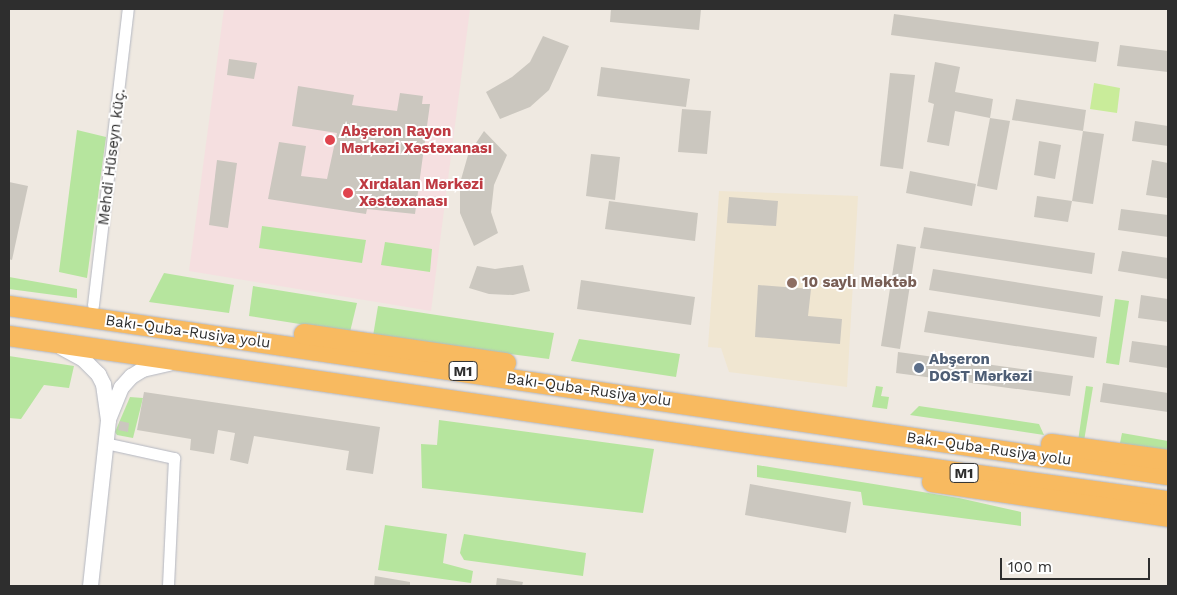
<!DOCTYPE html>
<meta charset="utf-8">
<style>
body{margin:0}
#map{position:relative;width:1177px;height:595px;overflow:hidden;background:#efe9e1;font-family:"Work Sans",sans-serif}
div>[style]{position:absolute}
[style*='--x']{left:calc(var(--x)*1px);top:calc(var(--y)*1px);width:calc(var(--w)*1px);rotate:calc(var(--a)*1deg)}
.education>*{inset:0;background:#f0e6d1}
.medical>*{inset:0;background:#f5dfe0}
.green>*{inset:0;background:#b6e59e}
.pitch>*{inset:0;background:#c9ec9a}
.building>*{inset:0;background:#cbc7bf}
.roads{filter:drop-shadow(0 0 1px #b4b7c1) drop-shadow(0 0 1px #b4b7c1)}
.minor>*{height:11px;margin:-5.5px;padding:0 5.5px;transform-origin:5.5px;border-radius:5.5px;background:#fff}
.tertiary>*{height:15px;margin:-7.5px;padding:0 7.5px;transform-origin:7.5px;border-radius:7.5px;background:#fff}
.trunk>*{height:20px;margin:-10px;padding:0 10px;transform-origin:10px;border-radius:10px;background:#f8ba60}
.dots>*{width:14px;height:14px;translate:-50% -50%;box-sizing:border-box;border:2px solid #fff;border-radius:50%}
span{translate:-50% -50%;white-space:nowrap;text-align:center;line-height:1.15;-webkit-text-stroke:4px #fff;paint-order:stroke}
.shield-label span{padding:1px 4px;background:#fff;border:1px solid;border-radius:4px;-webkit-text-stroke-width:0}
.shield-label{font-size:14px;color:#2e2e2e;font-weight:700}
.health-label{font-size:15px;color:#be3a42;font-weight:700}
.left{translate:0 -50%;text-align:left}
.street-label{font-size:15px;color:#2e2e2e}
.education-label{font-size:15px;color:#785e54;font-weight:700}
.service-label{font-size:15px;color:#4e5e75;font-weight:700}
.frame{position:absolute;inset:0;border:10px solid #2e2e2e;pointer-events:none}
.scale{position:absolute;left:1000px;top:558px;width:150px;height:22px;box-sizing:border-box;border:2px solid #2e2e2e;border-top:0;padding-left:6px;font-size:15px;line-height:18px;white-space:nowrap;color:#2e2e2e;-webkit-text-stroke:4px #fff;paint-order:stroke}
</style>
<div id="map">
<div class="education">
<div style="clip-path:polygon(719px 191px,858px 196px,847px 387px,729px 372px,721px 348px,708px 347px)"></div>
</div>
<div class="medical">
<div style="clip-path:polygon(224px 9px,470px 9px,431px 311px,189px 271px)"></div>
</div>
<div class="green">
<div style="clip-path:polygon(77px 130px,106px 137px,87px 278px,59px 272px)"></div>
<div style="clip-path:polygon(262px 226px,366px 240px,362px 263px,259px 248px)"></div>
<div style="clip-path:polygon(385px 242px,432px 249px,430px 272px,381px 265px)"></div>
<div style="clip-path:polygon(164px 273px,234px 285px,229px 313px,149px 302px)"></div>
<div style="clip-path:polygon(9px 277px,77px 289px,77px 298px,9px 289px)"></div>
<div style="clip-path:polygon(253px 286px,357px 303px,350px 332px,249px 316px)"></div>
<div style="clip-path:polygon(1115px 299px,1129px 301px,1119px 365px,1106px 363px)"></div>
<div style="clip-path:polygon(378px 306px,554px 333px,549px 359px,373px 336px)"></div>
<div style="clip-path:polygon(579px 339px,680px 354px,676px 377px,571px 361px)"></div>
<div style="clip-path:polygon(9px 356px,74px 366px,69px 388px,44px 385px,21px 419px,9px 418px)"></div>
<div style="clip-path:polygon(876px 386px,883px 387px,881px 396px,889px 397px,887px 409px,872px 407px)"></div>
<div style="clip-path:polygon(1086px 386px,1093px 387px,1084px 441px,1078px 441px)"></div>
<div style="clip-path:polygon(130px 397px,143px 398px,133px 438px,117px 435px,115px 432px)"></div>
<div style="clip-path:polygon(919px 406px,1039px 424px,1044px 435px,910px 415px)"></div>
<div style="clip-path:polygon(439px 420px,654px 449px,643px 513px,422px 488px,421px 444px,437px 445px)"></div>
<div style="clip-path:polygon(1122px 433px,1168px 441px,1168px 451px,1120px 443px)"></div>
<div style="clip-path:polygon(757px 465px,959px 498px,1021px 512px,1021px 526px,863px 505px,861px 492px,757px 477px)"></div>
<div style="clip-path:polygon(385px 525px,447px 534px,443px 563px,473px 571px,471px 583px,378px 570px)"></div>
<div style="clip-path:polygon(464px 534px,586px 553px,583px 576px,464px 560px,460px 553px)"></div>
</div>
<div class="pitch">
<div style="clip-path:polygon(1094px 83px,1120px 88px,1117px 113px,1090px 109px)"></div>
</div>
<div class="building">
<div style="clip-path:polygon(611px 9px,701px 9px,699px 30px,610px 22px)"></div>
<div style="clip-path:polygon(894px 14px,1099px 42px,1096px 62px,891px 35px)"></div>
<div style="clip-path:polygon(543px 36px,569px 46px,549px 90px,530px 107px,500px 119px,486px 92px,512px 77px,530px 62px)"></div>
<div style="clip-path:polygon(1120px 45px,1168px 51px,1168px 72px,1117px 66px)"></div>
<div style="clip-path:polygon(229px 59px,257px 63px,254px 79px,227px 75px)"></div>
<div style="clip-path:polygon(935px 62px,960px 67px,955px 92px,993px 99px,990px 118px,955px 111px,949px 146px,927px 142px,934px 104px,928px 102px)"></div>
<div style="clip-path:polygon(601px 67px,690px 79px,686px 107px,597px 96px)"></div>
<div style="clip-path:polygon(890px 73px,915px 75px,903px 169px,880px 166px)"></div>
<div style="clip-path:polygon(298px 86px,354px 95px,352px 105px,397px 111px,400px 93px,423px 96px,422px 104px,430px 104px,415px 214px,367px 209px,366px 214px,268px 199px,279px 142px,306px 146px,301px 176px,327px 179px,337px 133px,292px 126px)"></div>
<div style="clip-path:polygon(1016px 99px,1086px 110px,1083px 131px,1012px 120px)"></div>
<div style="clip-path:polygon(682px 109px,711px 111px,707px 154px,678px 152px)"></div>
<div style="clip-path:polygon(990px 118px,1010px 121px,997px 190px,977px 186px)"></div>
<div style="clip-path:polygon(1135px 121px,1168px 126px,1168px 146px,1132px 141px)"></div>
<div style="clip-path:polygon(484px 131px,507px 155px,494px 185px,491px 212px,498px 233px,474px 246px,460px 213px,460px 183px,468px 155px)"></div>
<div style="clip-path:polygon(1083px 131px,1104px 134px,1093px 204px,1072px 201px)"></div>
<div style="clip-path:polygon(1039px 141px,1061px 145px,1055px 179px,1034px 175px)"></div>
<div style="clip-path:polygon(591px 154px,620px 157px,615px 200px,586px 196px)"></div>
<div style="clip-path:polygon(217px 160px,237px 163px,228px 228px,209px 225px)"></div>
<div style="clip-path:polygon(1152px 160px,1168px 163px,1167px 198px,1146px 195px)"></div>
<div style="clip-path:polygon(910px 171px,976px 184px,972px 206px,906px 193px)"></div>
<div style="clip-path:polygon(9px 182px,28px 186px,12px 260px,9px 259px)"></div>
<div style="clip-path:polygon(1037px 196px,1072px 201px,1068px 222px,1034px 217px)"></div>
<div style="clip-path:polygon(729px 197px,778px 201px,776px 226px,727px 223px)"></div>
<div style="clip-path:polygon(609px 201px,698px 213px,695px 241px,605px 229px)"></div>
<div style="clip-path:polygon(1121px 209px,1168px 215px,1168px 237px,1118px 230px)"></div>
<div style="clip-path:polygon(924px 227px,1095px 253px,1092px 274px,920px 248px)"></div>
<div style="clip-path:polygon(897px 244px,916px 247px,900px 349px,881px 346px)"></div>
<div style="clip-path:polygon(1122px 251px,1168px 258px,1168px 279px,1118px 271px)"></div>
<div style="clip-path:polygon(523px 265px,530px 291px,513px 295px,489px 294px,469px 288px,477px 266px,495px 269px)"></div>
<div style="clip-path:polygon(933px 269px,1103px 296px,1100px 317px,929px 290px)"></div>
<div style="clip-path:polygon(581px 280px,695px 297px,691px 325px,577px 309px)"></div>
<div style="clip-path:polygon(758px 285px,811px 289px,808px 316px,842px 319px,840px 344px,755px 337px)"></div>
<div style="clip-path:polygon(1141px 295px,1168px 299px,1168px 322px,1138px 318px)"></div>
<div style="clip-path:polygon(928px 311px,1097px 337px,1094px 358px,924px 332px)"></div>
<div style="clip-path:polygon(1132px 341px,1168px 346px,1168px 368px,1129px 362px)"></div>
<div style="clip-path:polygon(898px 352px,1073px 376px,1070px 396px,896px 373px)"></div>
<div style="clip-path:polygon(1103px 383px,1168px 393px,1168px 412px,1100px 402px)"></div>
<div style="clip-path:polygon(144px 392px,380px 427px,373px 474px,346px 470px,349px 451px,254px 436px,248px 464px,230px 460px,235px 433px,218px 430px,214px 454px,190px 450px,191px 439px,137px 430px)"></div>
<div style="clip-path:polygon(120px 421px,129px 423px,128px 432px,118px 430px)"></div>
<div style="clip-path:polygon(750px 484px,851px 502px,846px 533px,745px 515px)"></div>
<div style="clip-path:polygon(375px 576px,410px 582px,410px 586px,374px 586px)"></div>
<div style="clip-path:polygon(497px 578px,523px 582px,522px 586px,496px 586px)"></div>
</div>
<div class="roads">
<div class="minor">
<div style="--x:93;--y:305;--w:298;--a:-83.3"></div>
<div style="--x:105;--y:443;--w:71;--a:12.3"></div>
<div style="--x:174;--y:458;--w:128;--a:92.7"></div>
</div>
<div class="tertiary">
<div style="--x:61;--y:347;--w:24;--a:28"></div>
<div style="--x:82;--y:358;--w:23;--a:45"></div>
<div style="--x:98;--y:374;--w:11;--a:63"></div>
<div style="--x:103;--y:384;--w:36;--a:82"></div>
<div style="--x:108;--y:420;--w:167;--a:96.2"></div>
<div style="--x:108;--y:419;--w:35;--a:-68"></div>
<div style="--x:121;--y:387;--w:15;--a:-48"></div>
<div style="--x:131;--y:376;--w:13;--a:-32"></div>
<div style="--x:142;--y:369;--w:27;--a:-13"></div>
</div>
<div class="trunk">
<div style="--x:9;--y:306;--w:1171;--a:8.3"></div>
<div style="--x:304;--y:334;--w:204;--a:8.2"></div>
<div style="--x:9;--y:336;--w:758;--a:8.27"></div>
<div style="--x:759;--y:445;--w:413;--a:7.8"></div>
<div style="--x:1051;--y:444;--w:118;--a:7.8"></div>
<div style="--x:932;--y:482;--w:239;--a:8.4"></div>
</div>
</div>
<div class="dots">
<div style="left:330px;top:140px;background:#e0444e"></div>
<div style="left:348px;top:193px;background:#e0444e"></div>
<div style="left:792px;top:283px;background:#8d6e63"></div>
<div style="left:919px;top:368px;background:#5c6f8a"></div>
</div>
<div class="shield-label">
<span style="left:463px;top:371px">M1</span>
<span style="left:964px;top:473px">M1</span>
</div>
<div class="health-label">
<span class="left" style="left:341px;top:140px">Abşeron Rayon<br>Mərkəzi Xəstəxanası</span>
<span class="left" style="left:359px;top:193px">Xırdalan Mərkəzi<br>Xəstəxanası</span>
</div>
<div class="street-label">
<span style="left:112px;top:157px;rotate:-83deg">Mehdi Hüseyn küç.</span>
<span style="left:188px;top:332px;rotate:8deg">Bakı-Quba-Rusiya yolu</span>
<span style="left:589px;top:390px;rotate:8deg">Bakı-Quba-Rusiya yolu</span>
<span style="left:989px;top:449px;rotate:8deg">Bakı-Quba-Rusiya yolu</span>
</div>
<div class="education-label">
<span class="left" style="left:802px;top:283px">10 saylı Məktəb</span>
</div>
<div class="service-label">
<span class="left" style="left:929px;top:368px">Abşeron<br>DOST Mərkəzi</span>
</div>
<div class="frame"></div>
<div class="scale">100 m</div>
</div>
